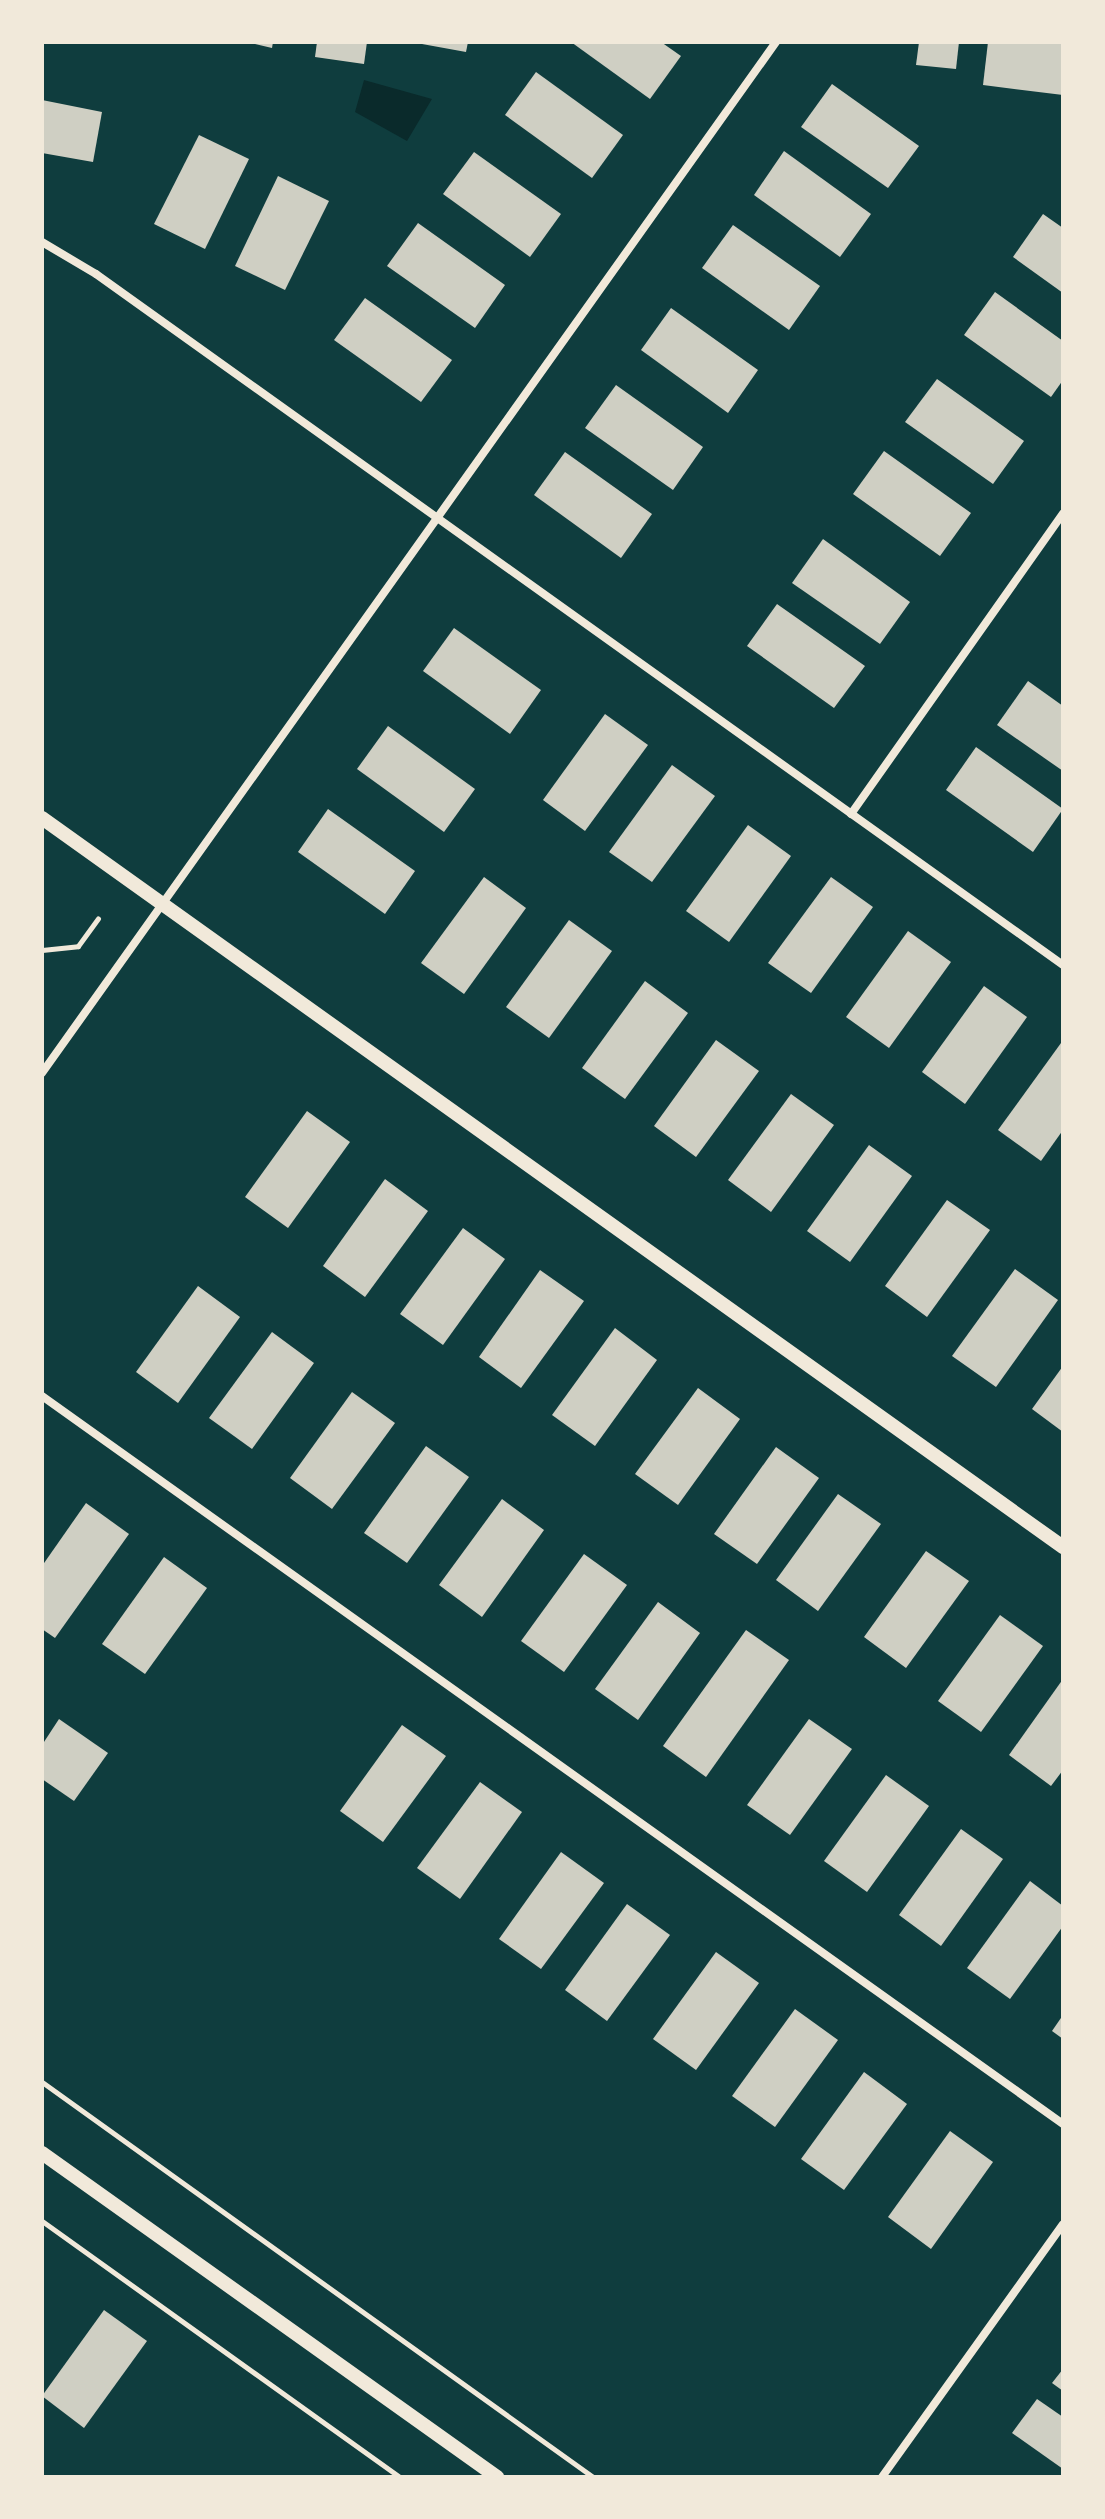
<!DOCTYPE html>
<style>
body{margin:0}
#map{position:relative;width:1105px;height:2519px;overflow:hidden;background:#0f3d3e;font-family:"Exo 2",sans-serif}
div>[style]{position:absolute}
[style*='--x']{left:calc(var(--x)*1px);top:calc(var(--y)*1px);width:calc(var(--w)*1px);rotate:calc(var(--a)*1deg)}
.water>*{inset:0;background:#0a2a2b}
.building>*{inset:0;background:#cfcfc3}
.path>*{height:5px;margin:-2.5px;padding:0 2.5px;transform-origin:2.5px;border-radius:2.5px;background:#f1e9da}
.minor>*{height:8px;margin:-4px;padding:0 4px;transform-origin:4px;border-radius:4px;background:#f1e9da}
.tertiary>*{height:14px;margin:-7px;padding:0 7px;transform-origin:7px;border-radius:7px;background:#f1e9da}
span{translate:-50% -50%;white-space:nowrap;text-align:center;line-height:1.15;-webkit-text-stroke:7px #f1e9da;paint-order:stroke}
.frame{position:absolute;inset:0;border:44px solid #f1e9da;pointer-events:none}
</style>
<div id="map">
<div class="water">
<div style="clip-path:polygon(364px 80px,432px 99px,407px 141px,355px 112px)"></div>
</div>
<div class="building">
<div style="clip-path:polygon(247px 42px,273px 42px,272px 48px)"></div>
<div style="clip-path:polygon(317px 42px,367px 42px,364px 64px,315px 57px)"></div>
<div style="clip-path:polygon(411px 42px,468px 42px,466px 52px)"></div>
<div style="clip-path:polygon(571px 42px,661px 42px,681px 56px,650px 99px)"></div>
<div style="clip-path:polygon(919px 42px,959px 42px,956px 69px,916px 65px)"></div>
<div style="clip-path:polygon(988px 42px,1063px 42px,1063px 95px,983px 85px)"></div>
<div style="clip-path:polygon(536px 72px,623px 135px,592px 178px,505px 115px)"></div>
<div style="clip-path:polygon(832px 84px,919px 146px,888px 188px,801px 127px)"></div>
<div style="clip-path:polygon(42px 100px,102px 112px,93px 162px,42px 153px)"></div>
<div style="clip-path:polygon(199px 135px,249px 159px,205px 249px,154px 224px)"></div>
<div style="clip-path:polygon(784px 151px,871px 214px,840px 257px,754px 195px)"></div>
<div style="clip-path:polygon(474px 152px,561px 214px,530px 257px,443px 194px)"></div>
<div style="clip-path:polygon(278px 176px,329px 201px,285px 290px,235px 266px)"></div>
<div style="clip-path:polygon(1043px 214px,1063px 228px,1063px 293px,1013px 257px)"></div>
<div style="clip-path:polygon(418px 223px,505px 285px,475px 328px,387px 266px)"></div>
<div style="clip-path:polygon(733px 225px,820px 286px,789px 330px,702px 268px)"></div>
<div style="clip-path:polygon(995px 292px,1063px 341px,1063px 380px,1051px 397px,964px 335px)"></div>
<div style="clip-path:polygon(365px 298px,452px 360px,421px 402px,334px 340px)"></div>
<div style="clip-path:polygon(671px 308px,758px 370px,728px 413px,641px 350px)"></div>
<div style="clip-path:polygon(937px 379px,1024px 441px,993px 484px,905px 422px)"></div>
<div style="clip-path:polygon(616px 385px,703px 447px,673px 490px,585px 428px)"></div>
<div style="clip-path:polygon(884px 451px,971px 513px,940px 556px,853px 494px)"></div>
<div style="clip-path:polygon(565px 452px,652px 514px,621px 558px,534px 495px)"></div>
<div style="clip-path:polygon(823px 539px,910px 602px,880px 644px,792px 583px)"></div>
<div style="clip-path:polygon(777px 604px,865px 666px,834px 708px,747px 646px)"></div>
<div style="clip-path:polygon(454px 628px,541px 690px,510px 734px,423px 671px)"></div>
<div style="clip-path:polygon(1028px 681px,1063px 706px,1063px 771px,997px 725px)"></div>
<div style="clip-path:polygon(605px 714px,648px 745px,585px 831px,543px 800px)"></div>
<div style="clip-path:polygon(388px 726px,475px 789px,444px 832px,357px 769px)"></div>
<div style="clip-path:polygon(976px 747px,1063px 809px,1033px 852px,946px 790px)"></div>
<div style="clip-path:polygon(672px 765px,715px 796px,652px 882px,609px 852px)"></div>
<div style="clip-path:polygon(328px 809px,415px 871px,385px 914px,298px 852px)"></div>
<div style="clip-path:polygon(748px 825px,791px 856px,729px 942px,686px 911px)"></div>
<div style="clip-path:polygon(484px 877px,526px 908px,464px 994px,421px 963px)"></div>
<div style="clip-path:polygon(831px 877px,873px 907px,811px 993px,768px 963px)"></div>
<div style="clip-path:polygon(569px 920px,612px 951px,549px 1038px,506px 1007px)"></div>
<div style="clip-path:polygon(908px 931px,951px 962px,889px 1048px,846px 1017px)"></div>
<div style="clip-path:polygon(645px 981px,688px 1013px,625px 1099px,582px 1068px)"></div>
<div style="clip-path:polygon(984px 986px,1027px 1017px,965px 1104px,922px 1072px)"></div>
<div style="clip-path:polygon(716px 1040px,759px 1071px,696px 1157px,654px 1126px)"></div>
<div style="clip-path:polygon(1061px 1043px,1063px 1130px,1041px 1161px,998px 1130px)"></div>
<div style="clip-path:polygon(791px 1094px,834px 1125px,771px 1212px,728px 1180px)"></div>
<div style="clip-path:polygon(307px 1111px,350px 1142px,288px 1228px,245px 1197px)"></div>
<div style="clip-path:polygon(869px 1145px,912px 1176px,850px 1262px,807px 1231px)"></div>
<div style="clip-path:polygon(385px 1179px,428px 1211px,365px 1297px,323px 1266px)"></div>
<div style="clip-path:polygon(947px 1200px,990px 1230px,927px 1317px,885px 1286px)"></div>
<div style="clip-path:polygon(463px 1228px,505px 1259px,443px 1345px,400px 1314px)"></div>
<div style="clip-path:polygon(1015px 1269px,1058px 1300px,996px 1387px,952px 1356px)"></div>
<div style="clip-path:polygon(540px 1270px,584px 1301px,521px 1388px,479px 1357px)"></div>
<div style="clip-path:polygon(198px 1286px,240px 1317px,178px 1403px,136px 1372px)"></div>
<div style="clip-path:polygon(615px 1328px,657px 1360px,595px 1446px,552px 1415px)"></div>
<div style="clip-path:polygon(272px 1332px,314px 1363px,252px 1449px,209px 1418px)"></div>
<div style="clip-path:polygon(1063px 1366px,1063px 1432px,1032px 1409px)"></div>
<div style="clip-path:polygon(698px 1388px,740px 1419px,678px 1505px,635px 1474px)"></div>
<div style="clip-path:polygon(352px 1392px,395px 1423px,332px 1509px,290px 1478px)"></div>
<div style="clip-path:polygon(426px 1446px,469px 1477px,407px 1563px,364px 1533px)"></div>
<div style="clip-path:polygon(776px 1447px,819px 1478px,757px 1564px,714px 1534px)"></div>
<div style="clip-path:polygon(838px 1494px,881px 1524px,818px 1611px,776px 1580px)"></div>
<div style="clip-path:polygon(502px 1499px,544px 1530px,482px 1617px,439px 1585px)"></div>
<div style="clip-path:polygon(86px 1503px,129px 1534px,55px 1638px,42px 1629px,42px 1566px)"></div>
<div style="clip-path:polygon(926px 1551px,969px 1581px,906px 1668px,864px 1637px)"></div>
<div style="clip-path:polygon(584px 1554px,627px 1585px,564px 1672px,521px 1641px)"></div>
<div style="clip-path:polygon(164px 1557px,207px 1588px,145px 1674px,102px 1644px)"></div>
<div style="clip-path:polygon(658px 1602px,700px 1633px,638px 1720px,595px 1689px)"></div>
<div style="clip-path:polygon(1000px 1615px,1043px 1646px,981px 1732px,938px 1701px)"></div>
<div style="clip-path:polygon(746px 1630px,789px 1660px,706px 1777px,663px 1746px)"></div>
<div style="clip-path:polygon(1063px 1679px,1063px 1770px,1051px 1786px,1009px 1755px)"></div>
<div style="clip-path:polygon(59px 1719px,108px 1753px,74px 1801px,42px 1779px,42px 1745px)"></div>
<div style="clip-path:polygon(809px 1719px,852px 1749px,790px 1835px,747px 1805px)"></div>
<div style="clip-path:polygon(402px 1725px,446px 1756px,383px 1842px,340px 1811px)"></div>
<div style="clip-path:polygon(886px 1775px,929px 1806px,867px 1892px,824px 1861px)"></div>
<div style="clip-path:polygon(480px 1782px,522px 1812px,460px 1899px,417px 1868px)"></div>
<div style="clip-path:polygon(961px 1829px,1003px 1859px,941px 1946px,899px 1915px)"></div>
<div style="clip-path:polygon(561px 1852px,604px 1883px,541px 1969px,499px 1939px)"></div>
<div style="clip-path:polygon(1030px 1881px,1063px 1906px,1063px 1926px,1010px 1999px,967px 1968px)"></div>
<div style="clip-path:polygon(627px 1904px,670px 1935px,607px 2021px,565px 1990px)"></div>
<div style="clip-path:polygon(716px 1952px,759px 1983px,696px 2070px,653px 2039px)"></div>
<div style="clip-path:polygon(795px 2009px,838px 2040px,775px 2127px,732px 2096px)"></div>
<div style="clip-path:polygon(1063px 2015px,1063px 2039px,1052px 2031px)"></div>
<div style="clip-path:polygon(864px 2072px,907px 2104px,844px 2190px,801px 2159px)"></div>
<div style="clip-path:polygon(950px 2131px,993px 2162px,931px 2249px,888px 2217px)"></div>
<div style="clip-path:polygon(104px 2310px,147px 2341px,84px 2428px,42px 2396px)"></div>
<div style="clip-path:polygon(1063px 2369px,1063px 2391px,1052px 2383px)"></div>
<div style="clip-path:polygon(1037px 2399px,1063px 2417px,1063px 2469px,1012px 2433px)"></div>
</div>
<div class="path">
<div style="--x:42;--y:950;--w:36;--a:-6"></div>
<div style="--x:78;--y:946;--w:34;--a:-54"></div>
<div style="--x:42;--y:2082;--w:678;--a:35.64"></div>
<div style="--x:42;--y:2221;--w:439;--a:35.6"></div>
</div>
<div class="minor">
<div style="--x:42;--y:242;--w:63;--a:30.7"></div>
<div style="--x:96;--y:274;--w:1189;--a:35.55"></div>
<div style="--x:851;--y:814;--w:368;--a:-54.8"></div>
<div style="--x:42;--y:1073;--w:1266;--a:-54.55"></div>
<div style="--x:42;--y:1396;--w:1254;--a:35.49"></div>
<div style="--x:882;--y:2477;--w:311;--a:-54.4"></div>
</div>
<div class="tertiary">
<div style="--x:42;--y:818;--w:1255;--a:35.53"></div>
<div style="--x:42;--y:2153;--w:559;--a:35.45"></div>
</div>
<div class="frame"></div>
</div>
